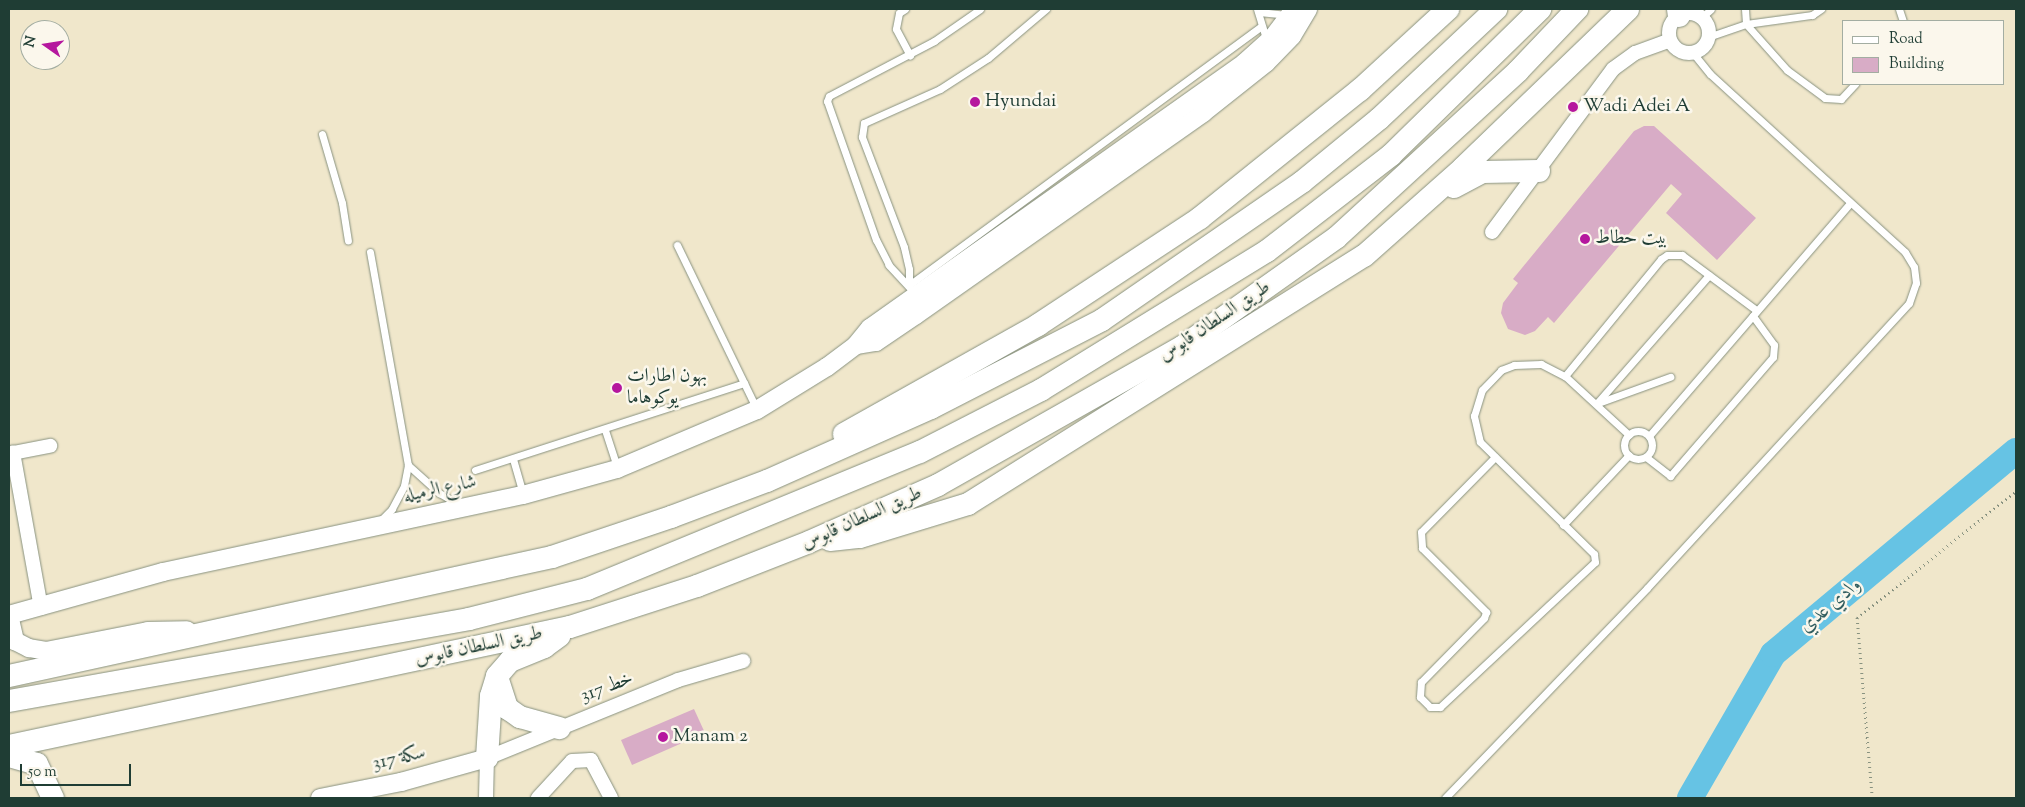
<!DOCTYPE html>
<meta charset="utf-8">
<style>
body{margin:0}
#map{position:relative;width:2025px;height:807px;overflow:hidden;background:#f0e7cb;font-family:"Sorts Mill Goudy",Amiri,serif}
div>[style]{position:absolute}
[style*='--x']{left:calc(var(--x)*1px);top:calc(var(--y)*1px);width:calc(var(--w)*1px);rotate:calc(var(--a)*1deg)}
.river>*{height:26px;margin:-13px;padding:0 13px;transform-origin:13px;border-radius:13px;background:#66c3e4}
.building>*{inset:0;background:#d8acc6}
.path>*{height:2.5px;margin-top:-1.25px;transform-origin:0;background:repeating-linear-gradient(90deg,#889280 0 1px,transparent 0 5px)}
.roads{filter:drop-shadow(0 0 1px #889280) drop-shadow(0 0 1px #889280)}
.service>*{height:7px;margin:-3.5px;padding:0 3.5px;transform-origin:3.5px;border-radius:3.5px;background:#fff}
.service>.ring{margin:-3.5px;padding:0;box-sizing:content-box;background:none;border:7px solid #fff;border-radius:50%}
.minor>*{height:14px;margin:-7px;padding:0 7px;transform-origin:7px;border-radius:7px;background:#fff}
.minor>.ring{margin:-7px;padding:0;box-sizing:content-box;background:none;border:14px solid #fff;border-radius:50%}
.tertiary>*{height:18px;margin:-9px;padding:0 9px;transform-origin:9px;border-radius:9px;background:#fff}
.trunk>*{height:22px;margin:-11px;padding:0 11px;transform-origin:11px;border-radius:11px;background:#fff}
.dots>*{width:14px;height:14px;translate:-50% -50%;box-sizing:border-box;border:2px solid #fbf7ec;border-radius:50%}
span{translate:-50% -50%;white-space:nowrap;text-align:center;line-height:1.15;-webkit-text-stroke:5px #fbf7ec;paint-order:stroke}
.poi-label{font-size:19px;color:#1f3d34}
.left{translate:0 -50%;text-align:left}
.street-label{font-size:19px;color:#1f3d34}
.water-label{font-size:20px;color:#315e60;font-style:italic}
.frame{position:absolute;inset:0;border:10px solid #1f3d34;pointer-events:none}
.legend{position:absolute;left:1842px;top:20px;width:162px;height:65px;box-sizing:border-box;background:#fbf7ec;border:1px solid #a3ada2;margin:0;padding:6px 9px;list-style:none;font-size:15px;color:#1f3d34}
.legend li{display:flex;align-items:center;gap:10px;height:25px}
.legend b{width:25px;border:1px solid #a3ada2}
.north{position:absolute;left:20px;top:20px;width:50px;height:50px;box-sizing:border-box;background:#fbf7ec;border:1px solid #a3ada2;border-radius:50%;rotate:283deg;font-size:14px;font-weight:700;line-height:20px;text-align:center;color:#1f3d34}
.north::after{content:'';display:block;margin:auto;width:18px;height:22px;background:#b5179e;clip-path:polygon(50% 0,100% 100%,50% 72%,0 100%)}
.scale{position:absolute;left:20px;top:764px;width:111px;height:22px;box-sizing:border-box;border:2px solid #1f3d34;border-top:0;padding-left:6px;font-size:15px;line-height:18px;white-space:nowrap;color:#1f3d34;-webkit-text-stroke:4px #fbf7ec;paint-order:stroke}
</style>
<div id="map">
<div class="river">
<div style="--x:1690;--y:798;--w:166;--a:-60"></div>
<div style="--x:1773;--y:654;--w:317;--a:-39.9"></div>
</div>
<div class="building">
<div style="clip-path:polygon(1644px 126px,1654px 126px,1756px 218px,1717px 260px,1666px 213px,1682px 194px,1671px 184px,1554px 323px,1548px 317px,1535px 331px,1525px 335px,1508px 329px,1501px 313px,1503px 303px,1518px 283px,1513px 279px,1634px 131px)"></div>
<div style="clip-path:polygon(694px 709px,705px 733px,632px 765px,621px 740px)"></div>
</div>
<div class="path">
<div style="--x:1872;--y:798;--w:181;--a:-94.8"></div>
<div style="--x:1857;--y:618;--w:203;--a:-38.6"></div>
</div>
<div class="roads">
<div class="service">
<div style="--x:905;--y:9;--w:7;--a:146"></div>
<div style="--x:899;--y:13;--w:16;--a:101"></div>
<div style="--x:896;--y:29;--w:30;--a:62"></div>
<div style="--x:1257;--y:9;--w:34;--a:73"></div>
<div style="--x:1745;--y:9;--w:15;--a:86"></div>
<div style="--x:1746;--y:24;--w:62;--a:48.3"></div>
<div style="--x:1787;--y:70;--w:47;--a:36.4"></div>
<div style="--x:1825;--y:98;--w:16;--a:4"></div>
<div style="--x:1841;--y:99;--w:21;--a:-47"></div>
<div style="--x:1899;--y:9;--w:13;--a:72"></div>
<div style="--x:1259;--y:12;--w:30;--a:6"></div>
<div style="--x:1701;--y:18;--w:13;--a:-42"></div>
<div style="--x:1708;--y:37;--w:40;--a:-18.9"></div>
<div style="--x:1746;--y:24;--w:67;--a:-7.8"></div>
<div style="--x:1812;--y:15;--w:11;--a:-34"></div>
<div style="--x:322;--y:134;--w:72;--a:73.8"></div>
<div style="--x:342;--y:203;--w:38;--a:81"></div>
<div style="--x:677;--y:245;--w:183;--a:64.1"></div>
<div style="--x:370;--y:252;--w:216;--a:79.9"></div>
<div style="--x:408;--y:465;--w:21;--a:101"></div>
<div style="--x:404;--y:486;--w:26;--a:118"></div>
<div style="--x:392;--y:509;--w:18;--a:135"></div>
<div style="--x:909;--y:285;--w:436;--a:-36.3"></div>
<div style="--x:909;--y:285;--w:16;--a:-90"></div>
<div style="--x:909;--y:269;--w:23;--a:-103"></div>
<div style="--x:904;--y:247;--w:118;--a:-110.9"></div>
<div style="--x:862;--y:137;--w:14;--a:-82"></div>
<div style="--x:864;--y:123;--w:83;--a:-24.1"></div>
<div style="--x:940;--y:89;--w:57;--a:-32.9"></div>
<div style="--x:988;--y:58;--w:76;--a:-40.2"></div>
<div style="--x:911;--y:289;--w:33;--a:-133"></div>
<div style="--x:889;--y:265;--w:28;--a:-117"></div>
<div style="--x:876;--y:240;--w:147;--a:-109.4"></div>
<div style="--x:827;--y:101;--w:5;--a:-68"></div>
<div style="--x:829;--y:96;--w:119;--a:-27.6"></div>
<div style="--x:934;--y:41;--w:56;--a:-34.8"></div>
<div style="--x:1565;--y:376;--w:151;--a:-50.6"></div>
<div style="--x:1661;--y:259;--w:7;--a:-34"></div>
<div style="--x:1667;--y:255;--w:15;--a:0"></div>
<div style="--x:1682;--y:255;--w:92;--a:36.6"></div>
<div style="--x:1597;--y:403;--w:170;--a:-48.8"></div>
<div style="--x:1598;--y:403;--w:77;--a:-19.9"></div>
<div style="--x:605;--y:430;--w:40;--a:72"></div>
<div class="ring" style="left:1624px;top:431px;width:21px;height:21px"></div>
<div style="--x:1649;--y:436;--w:308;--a:-49.2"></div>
<div style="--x:1495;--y:457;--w:105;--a:134.6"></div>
<div style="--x:1421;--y:532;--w:16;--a:86"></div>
<div style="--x:1422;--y:548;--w:91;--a:45"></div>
<div style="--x:1486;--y:612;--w:6;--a:108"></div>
<div style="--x:1484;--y:618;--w:90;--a:134.5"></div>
<div style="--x:1421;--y:682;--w:15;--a:94"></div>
<div style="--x:1420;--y:697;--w:14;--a:45"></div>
<div style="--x:1430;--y:707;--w:10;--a:0"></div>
<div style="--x:1440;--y:707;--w:212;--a:-43.1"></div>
<div style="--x:1595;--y:562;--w:8;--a:-97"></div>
<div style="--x:1594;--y:554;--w:160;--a:-135.5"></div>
<div style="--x:1480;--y:442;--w:27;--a:-103"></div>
<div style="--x:1474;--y:416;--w:27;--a:-73"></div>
<div style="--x:1482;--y:390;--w:28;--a:-46"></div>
<div style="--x:1501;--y:370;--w:14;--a:-21"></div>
<div style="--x:1514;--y:365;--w:27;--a:-2"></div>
<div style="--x:1541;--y:364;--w:27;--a:27"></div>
<div style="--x:1565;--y:376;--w:87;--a:42.7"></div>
<div style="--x:1646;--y:457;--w:31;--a:38"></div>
<div style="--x:1670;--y:476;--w:157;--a:-49.1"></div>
<div style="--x:1773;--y:357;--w:12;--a:-85"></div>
<div style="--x:1774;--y:345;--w:36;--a:-126"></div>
<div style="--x:513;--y:459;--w:37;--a:74"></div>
<div style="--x:408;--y:465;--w:42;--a:42.1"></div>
<div style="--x:439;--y:493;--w:25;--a:29"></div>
<div style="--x:475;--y:470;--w:283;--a:-17.9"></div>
<div style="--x:1563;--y:525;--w:96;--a:-46.7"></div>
<div style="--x:1445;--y:798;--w:291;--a:-46.1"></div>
<div style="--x:1647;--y:588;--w:387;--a:-47.4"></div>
<div style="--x:1909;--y:303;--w:21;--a:-71"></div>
<div style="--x:1916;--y:283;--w:16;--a:-97"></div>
<div style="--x:1914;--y:267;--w:17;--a:-121"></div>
<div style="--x:1905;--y:252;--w:264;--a:-137.6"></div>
<div style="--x:1710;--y:74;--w:27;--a:-129"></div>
</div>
<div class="minor">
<div class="ring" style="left:1669px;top:13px;width:26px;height:26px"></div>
<div style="--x:1492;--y:232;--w:203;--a:-53.4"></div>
<div style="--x:1613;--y:69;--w:27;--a:-36"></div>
<div style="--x:1635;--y:53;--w:37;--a:-20"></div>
<div style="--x:41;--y:608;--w:158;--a:-100.2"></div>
<div style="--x:13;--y:453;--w:38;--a:-11"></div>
<div style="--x:486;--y:798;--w:40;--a:-88.6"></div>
<div style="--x:487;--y:758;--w:206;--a:-22.2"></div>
<div style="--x:678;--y:680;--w:68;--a:-16.3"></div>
<div style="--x:538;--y:798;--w:50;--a:-47.4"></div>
<div style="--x:572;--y:761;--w:19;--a:-3"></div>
<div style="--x:591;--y:760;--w:43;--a:62.2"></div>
</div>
<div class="tertiary">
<div style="--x:856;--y:345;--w:20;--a:-9"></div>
<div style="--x:876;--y:342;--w:48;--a:-34"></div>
<div style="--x:916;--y:315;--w:351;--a:-35.1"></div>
<div style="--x:1203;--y:113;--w:80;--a:-38.4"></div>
<div style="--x:1266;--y:63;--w:37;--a:-46"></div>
<div style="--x:1292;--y:36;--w:31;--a:-59"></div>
<div style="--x:9;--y:615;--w:160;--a:-15.6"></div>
<div style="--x:163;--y:572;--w:368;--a:-12.1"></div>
<div style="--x:523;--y:495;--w:98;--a:-15.5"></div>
<div style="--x:617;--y:469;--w:152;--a:-22.9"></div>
<div style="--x:757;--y:410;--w:82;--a:-31.6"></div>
<div style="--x:827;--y:367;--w:36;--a:-37"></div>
<div style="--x:856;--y:345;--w:22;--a:-51"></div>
<div style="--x:870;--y:328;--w:458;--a:-35.3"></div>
<div style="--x:1244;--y:63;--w:39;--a:-42"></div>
<div style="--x:1273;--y:37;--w:35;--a:-53"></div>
<div style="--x:9;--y:615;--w:27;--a:77"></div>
<div style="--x:15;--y:641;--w:16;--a:27"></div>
<div style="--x:29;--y:648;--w:17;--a:10"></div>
<div style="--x:46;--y:651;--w:104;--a:-11.1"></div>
<div style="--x:148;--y:631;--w:39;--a:-1"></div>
<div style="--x:320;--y:798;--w:83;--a:-11.2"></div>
<div style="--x:401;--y:782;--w:89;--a:-15.6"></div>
</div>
<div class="trunk">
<div style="--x:1678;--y:9;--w:7;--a:82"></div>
<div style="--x:1454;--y:187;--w:32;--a:-28"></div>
<div style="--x:1482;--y:172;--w:57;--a:-1"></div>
<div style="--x:844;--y:434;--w:223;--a:-29.3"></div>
<div style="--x:1038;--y:325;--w:194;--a:-33.4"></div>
<div style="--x:1200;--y:218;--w:205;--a:-38.7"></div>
<div style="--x:1360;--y:90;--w:120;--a:-42.6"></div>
<div style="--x:830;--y:540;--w:30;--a:-6"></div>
<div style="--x:860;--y:537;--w:113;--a:-17"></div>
<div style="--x:968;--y:504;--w:467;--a:-32.1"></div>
<div style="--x:1364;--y:256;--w:132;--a:-41.6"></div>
<div style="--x:1463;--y:168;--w:229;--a:-43.9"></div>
<div style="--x:9;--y:676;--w:556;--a:-12.36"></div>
<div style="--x:552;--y:557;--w:126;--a:-18.6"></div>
<div style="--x:671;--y:517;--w:103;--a:-20.6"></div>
<div style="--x:767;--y:481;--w:180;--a:-24"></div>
<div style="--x:931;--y:408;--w:192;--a:-27.2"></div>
<div style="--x:1102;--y:320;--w:243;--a:-34.6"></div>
<div style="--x:1302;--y:182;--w:99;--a:-39.3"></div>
<div style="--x:1379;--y:119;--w:161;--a:-43.2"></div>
<div style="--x:497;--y:677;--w:33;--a:72"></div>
<div style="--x:507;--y:708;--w:16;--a:35"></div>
<div style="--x:520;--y:717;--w:41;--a:15.8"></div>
<div style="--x:9;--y:701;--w:467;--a:-10.1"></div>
<div style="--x:469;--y:619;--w:122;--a:-14.3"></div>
<div style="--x:587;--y:589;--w:360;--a:-22.4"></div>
<div style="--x:920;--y:452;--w:136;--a:-27.1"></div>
<div style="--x:1041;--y:390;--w:265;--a:-31.6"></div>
<div style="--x:1267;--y:251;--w:157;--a:-37.7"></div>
<div style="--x:1391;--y:155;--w:209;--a:-44.4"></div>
<div style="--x:9;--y:746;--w:573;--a:-11.98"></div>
<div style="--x:570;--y:627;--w:133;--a:-17.9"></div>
<div style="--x:697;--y:586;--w:120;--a:-21.4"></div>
<div style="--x:809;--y:542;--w:141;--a:-23.8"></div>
<div style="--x:938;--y:485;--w:280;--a:-29.5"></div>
<div style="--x:1182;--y:347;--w:189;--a:-35.3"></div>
<div style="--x:1336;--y:238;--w:247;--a:-42.5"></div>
<div style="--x:1518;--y:71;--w:86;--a:-46.4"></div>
<div style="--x:9;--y:756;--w:29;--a:16"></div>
<div style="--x:37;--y:764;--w:38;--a:65"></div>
<div style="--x:487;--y:758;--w:62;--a:-86.3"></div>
<div style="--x:491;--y:696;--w:21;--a:-73"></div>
<div style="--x:497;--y:676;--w:20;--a:-49"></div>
<div style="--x:510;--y:661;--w:37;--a:-22"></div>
<div style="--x:544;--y:647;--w:19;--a:-36"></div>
</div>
</div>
<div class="dots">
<div style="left:975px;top:102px;background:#b5179e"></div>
<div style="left:1573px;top:107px;background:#b5179e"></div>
<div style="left:1585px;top:239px;background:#b5179e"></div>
<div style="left:617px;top:388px;background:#b5179e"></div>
<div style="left:663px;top:737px;background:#b5179e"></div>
</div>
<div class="poi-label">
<span class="left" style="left:985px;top:102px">Hyundai</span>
<span class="left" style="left:1583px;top:107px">Wadi Adei A</span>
<span class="left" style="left:1595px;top:239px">بيت حطاط</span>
<span class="left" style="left:627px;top:388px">بهون اطارات<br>يوكوهاما</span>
<span class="left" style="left:673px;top:737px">Manam 2</span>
</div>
<div class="street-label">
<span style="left:1215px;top:322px;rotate:-34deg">طريق السلطان قابوس</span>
<span style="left:440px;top:490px;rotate:-12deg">شارع الرميله</span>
<span style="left:862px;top:519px;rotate:-24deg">طريق السلطان قابوس</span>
<span style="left:479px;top:647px;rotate:-12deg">طريق السلطان قابوس</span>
<span style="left:607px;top:688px;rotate:-21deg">خط 317</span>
<span style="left:399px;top:759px;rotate:-13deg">سكة 317</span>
</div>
<div class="water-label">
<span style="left:1831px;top:606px;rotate:-40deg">وادي عدي</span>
</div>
<div class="frame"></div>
<ul class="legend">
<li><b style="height:6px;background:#fff"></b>Road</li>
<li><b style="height:14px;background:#d8acc6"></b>Building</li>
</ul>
<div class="north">N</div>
<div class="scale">50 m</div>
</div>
